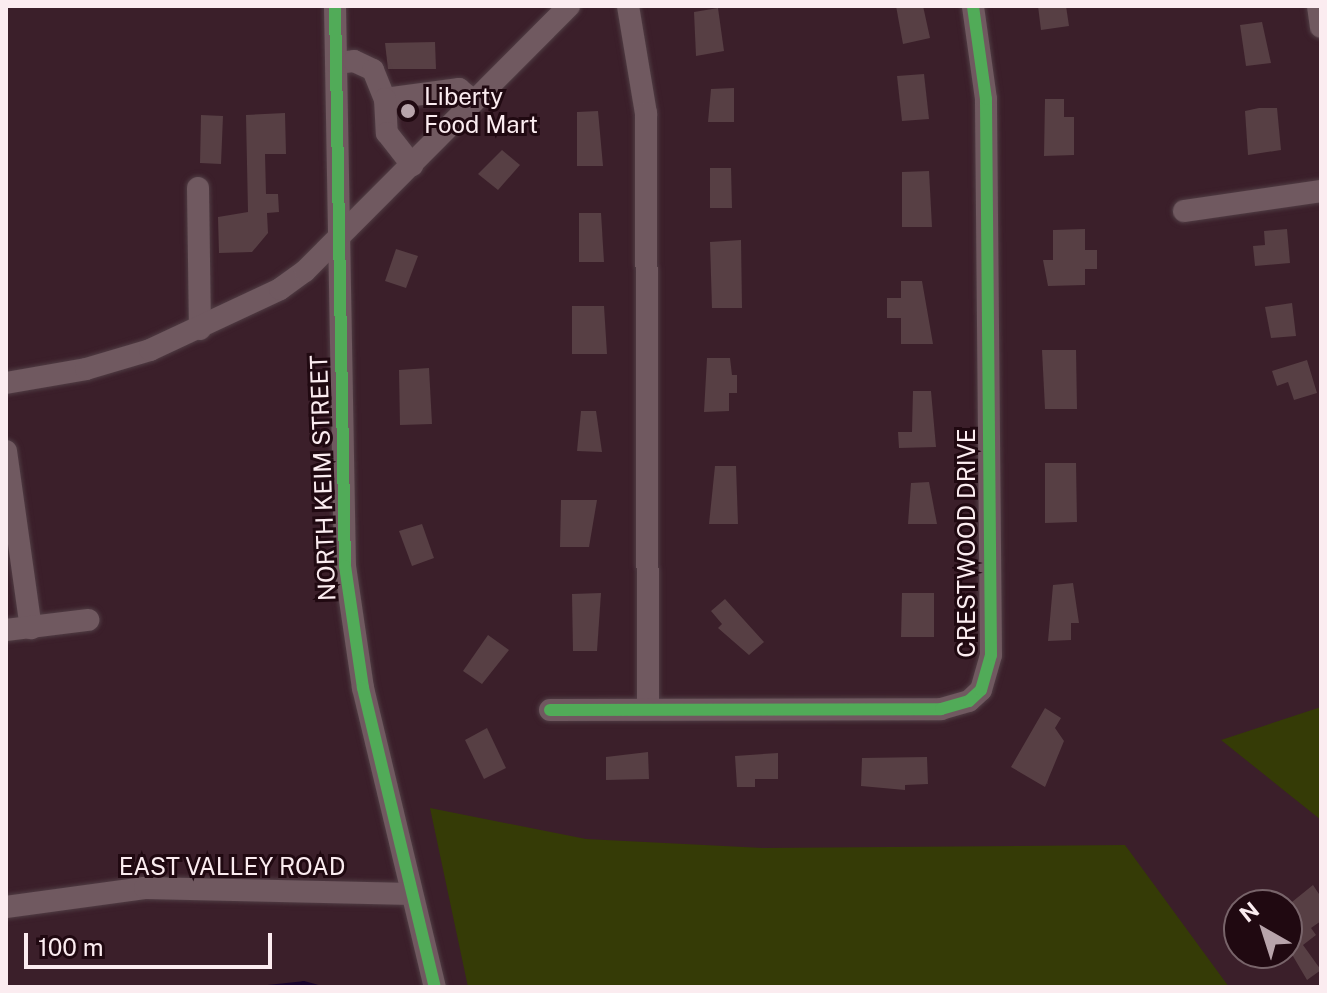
<!DOCTYPE html>
<style>
body{margin:0}
#map{position:relative;width:1327px;height:993px;overflow:hidden;background:#3b1f2a;font-family:"Public Sans",sans-serif}
div>[style]{position:absolute}
[style*='--x']{left:calc(var(--x)*1px);top:calc(var(--y)*1px);width:calc(var(--w)*1px);rotate:calc(var(--a)*1deg)}
.green>*{inset:0;background:#353b06}
.stream>*{height:5px;margin:-2.5px;padding:0 2.5px;transform-origin:2.5px;border-radius:2.5px;background:#19042d}
.building>*{inset:0;background:#573f44}
.roads{filter:drop-shadow(0 0 2px #503d44) drop-shadow(0 0 2px #503d44)}
.minor>*{height:22px;margin:-11px;padding:0 11px;transform-origin:11px;border-radius:11px;background:#705960}
.cycleway>*{height:12px;margin:-6px;padding:0 6px;transform-origin:6px;border-radius:6px;background:#51ab58}
.dots>*{width:22px;height:22px;translate:-50% -50%;box-sizing:border-box;border:4px solid #200911;border-radius:50%}
span{translate:-50% -50%;white-space:nowrap;text-align:center;line-height:1.15;-webkit-text-stroke:6px #200911;paint-order:stroke}
.poi-label{font-size:24px;color:#fbecf0}
.left{translate:0 -50%;text-align:left}
.street-label{font-size:24px;color:#fbecf0}
.frame{position:absolute;inset:0;border:8px solid #fbecf0;pointer-events:none}
.north{position:absolute;left:1223px;top:889px;width:80px;height:80px;box-sizing:border-box;background:#200911;border:2px solid #78646a;border-radius:50%;rotate:321deg;font-size:22px;font-weight:700;line-height:32px;text-align:center;color:#fbecf0}
.north::after{content:'';display:block;margin:auto;width:28px;height:36px;background:#b8a4ab;clip-path:polygon(50% 0,100% 100%,50% 72%,0 100%)}
.scale{position:absolute;left:24px;top:933px;width:248px;height:36px;box-sizing:border-box;border:4px solid #fbecf0;border-top:0;padding-left:10px;font-size:24px;line-height:28px;white-space:nowrap;color:#fbecf0;-webkit-text-stroke:6px #200911;paint-order:stroke}
</style>
<div id="map">
<div class="green">
<div style="clip-path:polygon(1321px 707px,1321px 820px,1221px 740px)"></div>
<div style="clip-path:polygon(430px 808px,586px 839px,763px 848px,1125px 845px,1229px 987px,468px 987px)"></div>
</div>
<div class="stream">
<div style="--x:267;--y:987;--w:36;--a:-6"></div>
<div style="--x:303;--y:983;--w:16;--a:15"></div>
</div>
<div class="building">
<div style="clip-path:polygon(896px 6px,923px 6px,930px 38px,903px 44px)"></div>
<div style="clip-path:polygon(1038px 6px,1066px 6px,1069px 26px,1041px 30px)"></div>
<div style="clip-path:polygon(718px 8px,724px 51px,696px 56px,694px 12px)"></div>
<div style="clip-path:polygon(1262px 22px,1271px 63px,1246px 66px,1240px 25px)"></div>
<div style="clip-path:polygon(435px 42px,436px 69px,388px 69px,385px 43px)"></div>
<div style="clip-path:polygon(924px 74px,929px 119px,902px 121px,897px 76px)"></div>
<div style="clip-path:polygon(734px 88px,734px 122px,708px 122px,711px 89px)"></div>
<div style="clip-path:polygon(1045px 99px,1064px 99px,1064px 117px,1074px 117px,1074px 155px,1044px 156px)"></div>
<div style="clip-path:polygon(1259px 108px,1277px 108px,1281px 150px,1248px 155px,1245px 111px)"></div>
<div style="clip-path:polygon(598px 111px,603px 166px,577px 166px,577px 112px)"></div>
<div style="clip-path:polygon(285px 113px,286px 154px,265px 154px,266px 194px,278px 194px,279px 212px,267px 213px,268px 233px,252px 252px,219px 253px,218px 217px,248px 212px,246px 115px)"></div>
<div style="clip-path:polygon(201px 115px,223px 116px,221px 164px,200px 163px)"></div>
<div style="clip-path:polygon(502px 150px,520px 165px,498px 190px,478px 174px)"></div>
<div style="clip-path:polygon(710px 168px,731px 168px,732px 208px,710px 208px)"></div>
<div style="clip-path:polygon(929px 171px,932px 227px,902px 227px,902px 172px)"></div>
<div style="clip-path:polygon(579px 213px,601px 213px,604px 262px,579px 262px)"></div>
<div style="clip-path:polygon(1085px 229px,1085px 250px,1097px 250px,1097px 269px,1085px 269px,1085px 285px,1048px 286px,1043px 260px,1053px 260px,1053px 230px)"></div>
<div style="clip-path:polygon(1287px 229px,1290px 263px,1255px 266px,1253px 246px,1265px 245px,1264px 231px)"></div>
<div style="clip-path:polygon(741px 240px,742px 308px,712px 308px,710px 242px)"></div>
<div style="clip-path:polygon(396px 249px,418px 256px,406px 288px,385px 281px)"></div>
<div style="clip-path:polygon(901px 281px,922px 281px,933px 344px,901px 344px,901px 318px,887px 318px,887px 298px,901px 298px)"></div>
<div style="clip-path:polygon(1292px 303px,1296px 336px,1271px 338px,1265px 307px)"></div>
<div style="clip-path:polygon(572px 306px,604px 306px,607px 354px,572px 354px)"></div>
<div style="clip-path:polygon(1042px 350px,1076px 350px,1077px 409px,1045px 409px)"></div>
<div style="clip-path:polygon(707px 358px,730px 358px,732px 375px,737px 375px,737px 393px,729px 393px,729px 411px,704px 412px)"></div>
<div style="clip-path:polygon(1307px 360px,1317px 393px,1294px 400px,1288px 382px,1277px 386px,1272px 371px)"></div>
<div style="clip-path:polygon(429px 368px,432px 424px,400px 425px,399px 370px)"></div>
<div style="clip-path:polygon(913px 391px,931px 391px,936px 447px,899px 448px,898px 432px,912px 432px)"></div>
<div style="clip-path:polygon(581px 411px,596px 411px,602px 452px,577px 451px)"></div>
<div style="clip-path:polygon(1045px 463px,1076px 463px,1077px 522px,1045px 523px)"></div>
<div style="clip-path:polygon(715px 466px,736px 466px,738px 524px,709px 524px)"></div>
<div style="clip-path:polygon(929px 482px,937px 524px,908px 524px,911px 483px)"></div>
<div style="clip-path:polygon(561px 500px,597px 500px,589px 547px,560px 547px)"></div>
<div style="clip-path:polygon(422px 524px,434px 558px,412px 566px,399px 531px)"></div>
<div style="clip-path:polygon(1073px 583px,1079px 623px,1071px 623px,1071px 640px,1048px 641px,1053px 585px)"></div>
<div style="clip-path:polygon(601px 593px,597px 651px,573px 651px,572px 594px)"></div>
<div style="clip-path:polygon(902px 593px,934px 593px,934px 637px,901px 637px)"></div>
<div style="clip-path:polygon(725px 599px,764px 642px,749px 655px,718px 628px,722px 624px,711px 611px)"></div>
<div style="clip-path:polygon(488px 635px,509px 650px,482px 684px,463px 671px)"></div>
<div style="clip-path:polygon(1045px 708px,1061px 718px,1055px 728px,1064px 741px,1045px 787px,1011px 767px)"></div>
<div style="clip-path:polygon(487px 728px,506px 768px,484px 779px,465px 740px)"></div>
<div style="clip-path:polygon(648px 752px,649px 779px,606px 780px,606px 757px)"></div>
<div style="clip-path:polygon(778px 753px,778px 779px,755px 779px,755px 787px,737px 787px,735px 756px)"></div>
<div style="clip-path:polygon(927px 757px,928px 784px,905px 785px,905px 790px,861px 786px,862px 758px)"></div>
<div style="clip-path:polygon(1313px 885px,1321px 897px,1321px 921px,1311px 928px,1316px 935px,1303px 945px,1321px 970px,1307px 980px,1287px 946px,1287px 906px)"></div>
</div>
<div class="roads">
<div class="minor">
<div style="--x:335;--y:6;--w:560;--a:88.98"></div>
<div style="--x:345;--y:566;--w:123;--a:81.6"></div>
<div style="--x:363;--y:688;--w:308;--a:76.5"></div>
<div style="--x:628;--y:6;--w:109;--a:80.5"></div>
<div style="--x:646;--y:113;--w:595;--a:89.81"></div>
<div style="--x:1318;--y:6;--w:21;--a:82"></div>
<div style="--x:336;--y:63;--w:18;--a:-6"></div>
<div style="--x:354;--y:61;--w:21;--a:25"></div>
<div style="--x:373;--y:70;--w:31;--a:68"></div>
<div style="--x:385;--y:99;--w:75;--a:-7.7"></div>
<div style="--x:459;--y:89;--w:19;--a:39"></div>
<div style="--x:385;--y:99;--w:34;--a:87"></div>
<div style="--x:387;--y:133;--w:41;--a:52"></div>
<div style="--x:198;--y:188;--w:141;--a:89.2"></div>
<div style="--x:1184;--y:211;--w:138;--a:-8.3"></div>
<div style="--x:6;--y:383;--w:81;--a:-9.9"></div>
<div style="--x:86;--y:369;--w:67;--a:-16.5"></div>
<div style="--x:150;--y:350;--w:144;--a:-25.1"></div>
<div style="--x:280;--y:289;--w:31;--a:-36"></div>
<div style="--x:305;--y:271;--w:374;--a:-45.1"></div>
<div style="--x:6;--y:451;--w:179;--a:82"></div>
<div style="--x:6;--y:630;--w:83;--a:-7"></div>
<div style="--x:550;--y:710;--w:391;--a:-0.1"></div>
<div style="--x:941;--y:709;--w:29;--a:-16"></div>
<div style="--x:969;--y:701;--w:16;--a:-43"></div>
<div style="--x:981;--y:690;--w:36;--a:-74"></div>
<div style="--x:991;--y:655;--w:556;--a:-90.52"></div>
<div style="--x:986;--y:99;--w:94;--a:-98"></div>
<div style="--x:6;--y:907;--w:140;--a:-7.8"></div>
<div style="--x:145;--y:888;--w:267;--a:1.3"></div>
</div>
</div>
<div class="cycleway">
<div style="--x:335;--y:6;--w:560;--a:88.98"></div>
<div style="--x:345;--y:566;--w:123;--a:81.6"></div>
<div style="--x:363;--y:688;--w:308;--a:76.5"></div>
<div style="--x:550;--y:710;--w:391;--a:-0.1"></div>
<div style="--x:941;--y:709;--w:29;--a:-16"></div>
<div style="--x:969;--y:701;--w:16;--a:-43"></div>
<div style="--x:981;--y:690;--w:36;--a:-74"></div>
<div style="--x:991;--y:655;--w:556;--a:-90.52"></div>
<div style="--x:986;--y:99;--w:94;--a:-98"></div>
</div>
<div class="dots">
<div style="left:408px;top:111px;background:#b8a4ab"></div>
</div>
<div class="poi-label">
<span class="left" style="left:424px;top:111px">Liberty<br>Food Mart</span>
</div>
<div class="street-label">
<span style="left:323px;top:478px;rotate:-92deg">NORTH KEIM STREET</span>
<span style="left:967px;top:543px;rotate:-90deg">CRESTWOOD DRIVE</span>
<span style="left:232px;top:867px">EAST VALLEY ROAD</span>
</div>
<div class="frame"></div>
<div class="north">N</div>
<div class="scale">100 m</div>
</div>
